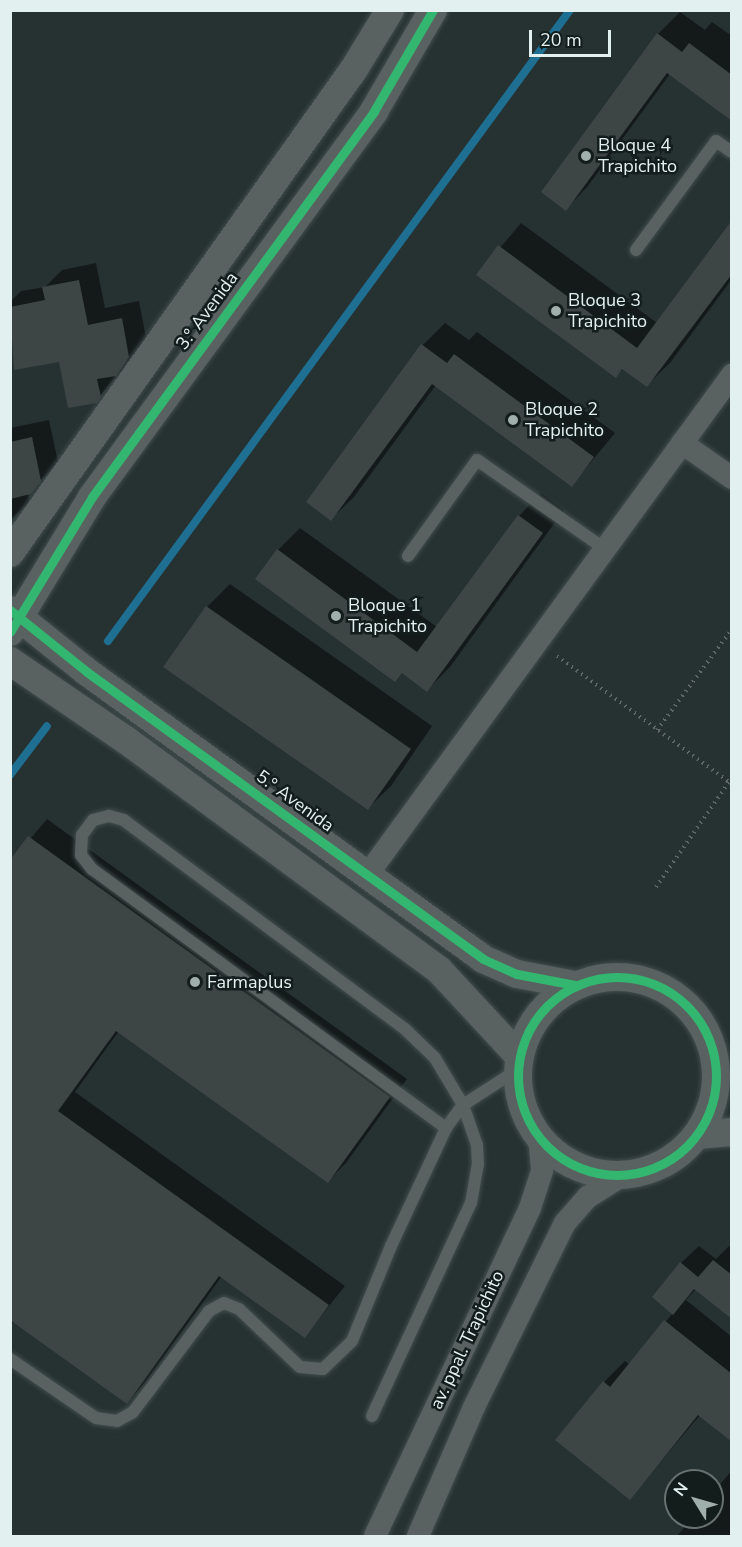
<!DOCTYPE html>
<meta charset="utf-8">
<style>
body{margin:0}
#map{position:relative;width:742px;height:1547px;overflow:hidden;background:#263231;font-family:"Nunito Sans",sans-serif}
div>[style]{position:absolute}
[style*='--x']{left:calc(var(--x)*1px);top:calc(var(--y)*1px);width:calc(var(--w)*1px);rotate:calc(var(--a)*1deg)}
.shadow>*{inset:0;background:#0007}
.stream>*{height:8px;margin:-4px;padding:0 4px;transform-origin:4px;border-radius:4px;background:#1e6f91}
.building>*{inset:0;background:#3d4644}
.path>*{height:4px;margin-top:-2px;transform-origin:0;background:repeating-linear-gradient(90deg,#616968 0 1.5px,transparent 0 6px)}
.roads{filter:drop-shadow(0 0 2px #414d4c) drop-shadow(0 0 2px #414d4c)}
.service>*{height:12px;margin:-6px;padding:0 6px;transform-origin:6px;border-radius:6px;background:#596261}
.minor>*{height:22px;margin:-11px;padding:0 11px;transform-origin:11px;border-radius:11px;background:#596261}
.tertiary>*{height:28px;margin:-14px;padding:0 14px;transform-origin:14px;border-radius:14px;background:#596261}
.tertiary>.ring{margin:-14px;padding:0;box-sizing:content-box;background:none;border:28px solid #596261;border-radius:50%}
.cycleway>*{height:9px;margin:-4.5px;padding:0 4.5px;transform-origin:4.5px;border-radius:4.5px;background:#33b770}
.cycleway>.ring{margin:-4.5px;padding:0;box-sizing:content-box;background:none;border:9px solid #33b770;border-radius:50%}
.dots>*{width:16px;height:16px;translate:-50% -50%;box-sizing:border-box;border:3px solid #131d1c;border-radius:50%}
span{translate:-50% -50%;white-space:nowrap;text-align:center;line-height:1.15;-webkit-text-stroke:5px #131d1c;paint-order:stroke}
.poi-label{font-size:18px;color:#e2f0ef}
.left{translate:0 -50%;text-align:left}
.street-label{font-size:18px;color:#e2f0ef}
.frame{position:absolute;inset:0;border:12px solid #e2f0ef;pointer-events:none}
.north{position:absolute;left:664px;top:1469px;width:60px;height:60px;box-sizing:border-box;background:#131d1c;border:2px solid #667170;border-radius:50%;rotate:307deg;font-size:16px;font-weight:700;line-height:24px;text-align:center;color:#e2f0ef}
.north::after{content:'';display:block;margin:auto;width:21px;height:27px;background:#a0aeac;clip-path:polygon(50% 0,100% 100%,50% 72%,0 100%)}
.scale{position:absolute;left:529px;top:30px;width:82px;height:27px;box-sizing:border-box;border:3px solid #e2f0ef;border-top:0;padding-left:8px;font-size:18px;line-height:21px;white-space:nowrap;color:#e2f0ef;-webkit-text-stroke:4px #131d1c;paint-order:stroke}
</style>
<div id="map">
<div class="shadow">
<div style="clip-path:polygon(680px 12px,705px 30px,712px 22px,732px 36px,732px 119px,670px 74px,588px 186px,566px 209px,658px 34px)"></div>
<div style="clip-path:polygon(732px 222px,732px 279px,670px 363px,647px 385px,624px 368px,615px 376px,478px 274px,521px 223px,657px 323px)"></div>
<div style="clip-path:polygon(96px 263px,105px 308px,139px 301px,146px 338px,96px 401px,60px 360px,15px 368px,10px 302px,21px 291px,45px 287px,62px 270px)"></div>
<div style="clip-path:polygon(445px 323px,469px 340px,477px 332px,615px 433px,572px 485px,436px 385px,354px 497px,331px 519px,308px 502px,423px 345px)"></div>
<div style="clip-path:polygon(49px 420px,58px 462px,28px 494px,29px 502px,10px 520px,10px 428px)"></div>
<div style="clip-path:polygon(541px 493px,564px 510px,450px 667px,427px 690px,403px 672px,395px 680px,278px 550px,300px 528px,437px 627px,519px 516px)"></div>
<div style="clip-path:polygon(230px 584px,432px 726px,391px 786px,368px 808px,207px 607px)"></div>
<div style="clip-path:polygon(47px 819px,407px 1079px,346px 1163px,328px 1181px,119px 1031px,75px 1092px,345px 1286px,305px 1336px,222px 1276px,144px 1384px,127px 1402px,14px 1321px,10px 1327px,10px 863px)"></div>
<div style="clip-path:polygon(732px 1243px,732px 1317px,696px 1289px,686px 1300px,732px 1337px,732px 1440px,700px 1415px,630px 1498px,604px 1382px,625px 1361px,630px 1365px,673px 1313px,681px 1263px,699px 1246px,716px 1259px)"></div>
<div style="clip-path:polygon(732px 1470px,732px 1536px,677px 1536px,693px 1517px,712px 1517px,712px 1494px)"></div>
</div>
<div class="stream">
<div style="--x:108;--y:641;--w:782;--a:-53.79"></div>
<div style="--x:10;--y:775;--w:61;--a:-52.9"></div>
</div>
<div class="building">
<div style="clip-path:polygon(657px 33px,682px 52px,689px 43px,732px 75px,732px 121px,667px 73px,566px 211px,541px 192px)"></div>
<div style="clip-path:polygon(732px 220px,732px 274px,647px 387px,622px 369px,616px 378px,476px 275px,498px 245px,637px 348px)"></div>
<div style="clip-path:polygon(79px 280px,88px 325px,122px 318px,129px 357px,116px 376px,97px 379px,101px 397px,97px 403px,68px 408px,59px 362px,14px 370px,10px 307px,45px 300px,42px 287px)"></div>
<div style="clip-path:polygon(421px 344px,447px 363px,454px 354px,594px 457px,572px 487px,432px 384px,331px 521px,306px 502px)"></div>
<div style="clip-path:polygon(32px 437px,41px 481px,31px 494px,10px 499px,10px 442px)"></div>
<div style="clip-path:polygon(518px 515px,543px 533px,427px 692px,402px 673px,395px 682px,255px 579px,277px 549px,417px 652px)"></div>
<div style="clip-path:polygon(206px 606px,411px 749px,368px 810px,163px 667px)"></div>
<div style="clip-path:polygon(28px 836px,390px 1097px,328px 1183px,116px 1031px,58px 1111px,329px 1305px,305px 1338px,219px 1276px,127px 1404px,10px 1320px,10px 860px)"></div>
<div style="clip-path:polygon(713px 1260px,732px 1275px,732px 1319px,694px 1289px,673px 1315px,652px 1297px,680px 1262px,698px 1277px)"></div>
<div style="clip-path:polygon(664px 1320px,732px 1374px,732px 1442px,698px 1415px,630px 1500px,555px 1440px,603px 1381px,610px 1387px)"></div>
</div>
<div class="path">
<div style="--x:557;--y:656;--w:217;--a:36.2"></div>
<div style="--x:657;--y:730;--w:126;--a:-53.4"></div>
<div style="--x:656;--y:887;--w:128;--a:-55.2"></div>
</div>
<div class="roads">
<div class="service">
<div style="--x:636;--y:250;--w:135;--a:-53.7"></div>
<div style="--x:716;--y:141;--w:19;--a:35"></div>
<div style="--x:408;--y:556;--w:118;--a:-54.3"></div>
<div style="--x:477;--y:460;--w:156;--a:34.8"></div>
<div style="--x:10;--y:1359;--w:104;--a:34.5"></div>
<div style="--x:96;--y:1418;--w:21;--a:8"></div>
<div style="--x:117;--y:1421;--w:18;--a:-29"></div>
<div style="--x:133;--y:1412;--w:126;--a:-53"></div>
<div style="--x:209;--y:1311;--w:17;--a:-28"></div>
<div style="--x:224;--y:1303;--w:16;--a:22"></div>
<div style="--x:239;--y:1309;--w:84;--a:43.6"></div>
<div style="--x:300;--y:1367;--w:23;--a:5"></div>
<div style="--x:323;--y:1369;--w:40;--a:-44"></div>
<div style="--x:352;--y:1341;--w:103;--a:-67.7"></div>
<div style="--x:391;--y:1246;--w:130;--a:-65"></div>
<div style="--x:446;--y:1128;--w:29;--a:-54"></div>
<div style="--x:463;--y:1105;--w:64;--a:-32.9"></div>
<div style="--x:372;--y:1416;--w:235;--a:-65.1"></div>
<div style="--x:471;--y:1203;--w:39;--a:-80"></div>
<div style="--x:478;--y:1165;--w:20;--a:-93"></div>
<div style="--x:477;--y:1145;--w:42;--a:-109.3"></div>
<div style="--x:463;--y:1105;--w:55;--a:-120.8"></div>
<div style="--x:435;--y:1058;--w:42;--a:-136"></div>
<div style="--x:405;--y:1029;--w:350;--a:-143.4"></div>
<div style="--x:124;--y:820;--w:16;--a:-165"></div>
<div style="--x:109;--y:816;--w:16;--a:166"></div>
<div style="--x:93;--y:820;--w:19;--a:126"></div>
<div style="--x:82;--y:835;--w:20;--a:93"></div>
<div style="--x:81;--y:855;--w:18;--a:52"></div>
<div style="--x:92;--y:869;--w:439;--a:36.2"></div>
</div>
<div class="minor">
<div style="--x:682;--y:443;--w:61;--a:35"></div>
<div style="--x:368;--y:874;--w:618;--a:-53.89"></div>
<div style="--x:375;--y:1536;--w:363;--a:-64.7"></div>
<div style="--x:530;--y:1208;--w:40;--a:-72"></div>
<div style="--x:542;--y:1170;--w:32;--a:-95"></div>
<div style="--x:418;--y:1536;--w:141;--a:-66.5"></div>
<div style="--x:474;--y:1407;--w:205;--a:-63.7"></div>
<div style="--x:565;--y:1223;--w:35;--a:-49"></div>
<div style="--x:588;--y:1197;--w:40;--a:-32"></div>
</div>
<div class="tertiary">
<div style="--x:10;--y:553;--w:594;--a:-54.6"></div>
<div style="--x:354;--y:69;--w:69;--a:-58.6"></div>
<div style="--x:10;--y:610;--w:99;--a:38.8"></div>
<div style="--x:87;--y:672;--w:489;--a:35.9"></div>
<div style="--x:483;--y:959;--w:37;--a:24"></div>
<div style="--x:517;--y:974;--w:59;--a:10.7"></div>
<div style="--x:10;--y:632;--w:158;--a:-58.7"></div>
<div style="--x:92;--y:497;--w:478;--a:-53.8"></div>
<div style="--x:374;--y:111;--w:117;--a:-59.7"></div>
<div style="--x:10;--y:661;--w:140;--a:34.3"></div>
<div style="--x:126;--y:740;--w:388;--a:36.3"></div>
<div style="--x:439;--y:970;--w:117;--a:47.1"></div>
<div class="ring" style="left:518px;top:977px;width:170px;height:170px"></div>
<div style="--x:697;--y:1135;--w:35;--a:-5"></div>
</div>
</div>
<div class="cycleway">
<div style="--x:10;--y:610;--w:99;--a:38.8"></div>
<div style="--x:87;--y:672;--w:489;--a:35.9"></div>
<div style="--x:483;--y:959;--w:37;--a:24"></div>
<div style="--x:517;--y:974;--w:59;--a:10.7"></div>
<div style="--x:10;--y:632;--w:158;--a:-58.7"></div>
<div style="--x:92;--y:497;--w:478;--a:-53.8"></div>
<div style="--x:374;--y:111;--w:117;--a:-59.7"></div>
<div class="ring" style="left:518px;top:977px;width:189px;height:189px"></div>
</div>
<div class="dots">
<div style="left:586px;top:156px;background:#a0aeac"></div>
<div style="left:556px;top:311px;background:#a0aeac"></div>
<div style="left:513px;top:420px;background:#a0aeac"></div>
<div style="left:336px;top:616px;background:#a0aeac"></div>
<div style="left:195px;top:982px;background:#a0aeac"></div>
</div>
<div class="poi-label">
<span class="left" style="left:598px;top:156px">Bloque 4<br>Trapichito</span>
<span class="left" style="left:568px;top:311px">Bloque 3<br>Trapichito</span>
<span class="left" style="left:525px;top:420px">Bloque 2<br>Trapichito</span>
<span class="left" style="left:348px;top:616px">Bloque 1<br>Trapichito</span>
<span class="left" style="left:207px;top:982px">Farmaplus</span>
</div>
<div class="street-label">
<span style="left:207px;top:311px;rotate:-54deg">3.° Avenida</span>
<span style="left:295px;top:801px;rotate:36deg">5.° Avenida</span>
<span style="left:467px;top:1340px;rotate:-65deg">av. ppal. Trapichito</span>
</div>
<div class="frame"></div>
<div class="north">N</div>
<div class="scale">20 m</div>
</div>
